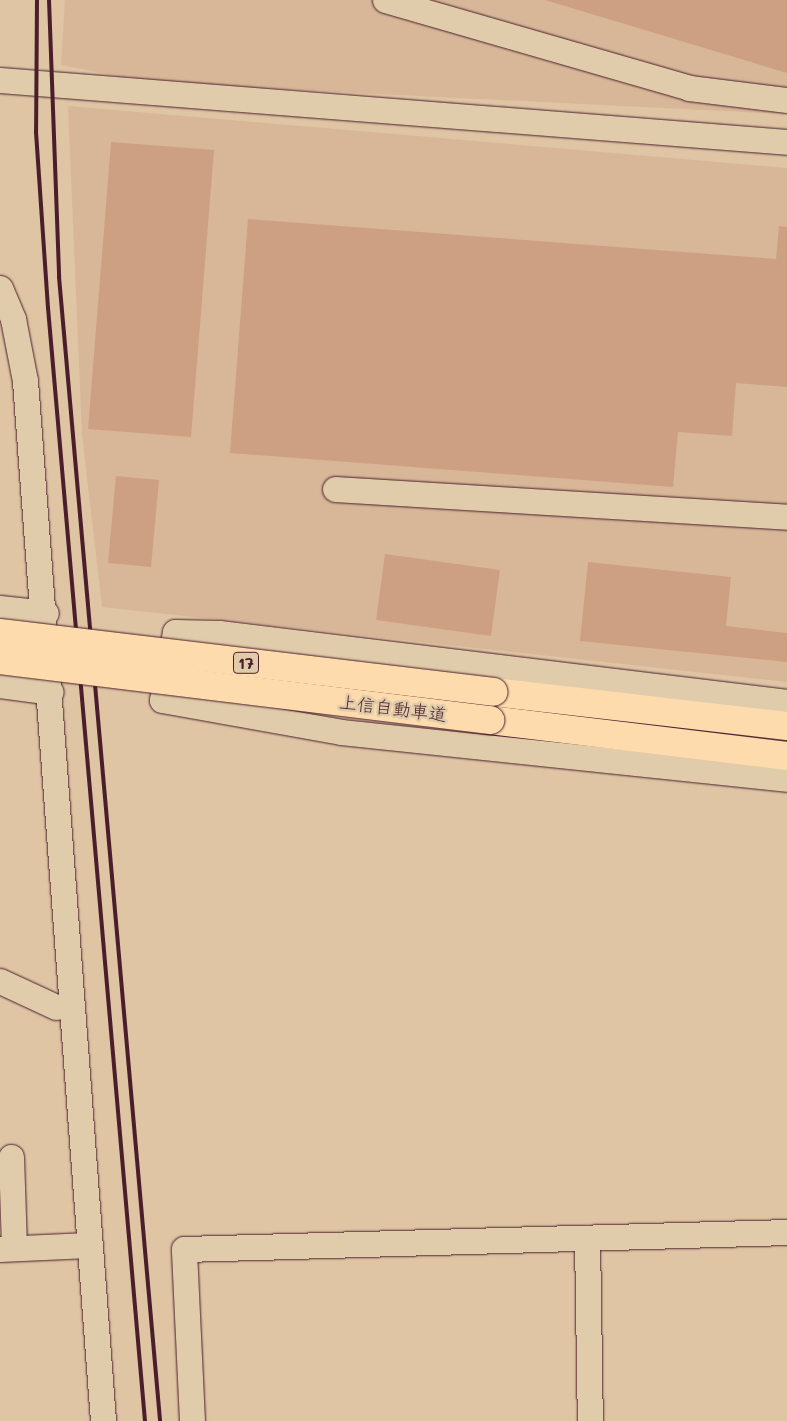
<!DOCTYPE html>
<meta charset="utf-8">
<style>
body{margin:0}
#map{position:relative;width:787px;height:1421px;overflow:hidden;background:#dfc5a4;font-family:Mali,"Klee One",sans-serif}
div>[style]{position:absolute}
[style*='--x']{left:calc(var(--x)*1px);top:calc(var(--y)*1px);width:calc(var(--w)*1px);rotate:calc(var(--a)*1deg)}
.built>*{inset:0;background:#d7b798}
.building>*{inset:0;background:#cea083}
.roads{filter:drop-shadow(0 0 1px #4a1f2b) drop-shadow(0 0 1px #4a1f2b)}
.minor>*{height:25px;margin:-12.5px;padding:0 12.5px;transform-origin:12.5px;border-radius:12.5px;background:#e0ccaa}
.highway>*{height:28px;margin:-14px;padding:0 14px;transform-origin:14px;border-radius:14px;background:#fedbac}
.rail>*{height:4px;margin:-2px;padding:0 2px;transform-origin:2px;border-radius:2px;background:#4a1f2b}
.bridges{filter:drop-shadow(0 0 1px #4a1f2b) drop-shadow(0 0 1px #4a1f2b)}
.highway-bridge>*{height:28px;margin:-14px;padding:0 14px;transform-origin:14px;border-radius:14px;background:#fedbac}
span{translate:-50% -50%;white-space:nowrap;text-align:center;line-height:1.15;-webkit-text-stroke:5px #e0ccaa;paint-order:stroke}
.shield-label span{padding:1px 4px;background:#e0ccaa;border:1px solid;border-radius:4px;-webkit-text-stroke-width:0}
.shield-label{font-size:16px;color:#4a1f2b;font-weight:700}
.street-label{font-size:18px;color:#4a1f2b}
</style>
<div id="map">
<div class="built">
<div style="clip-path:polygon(65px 0,787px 0,787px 114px,153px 83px,61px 65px)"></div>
<div style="clip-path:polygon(68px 106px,787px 168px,787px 682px,102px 607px,82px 434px)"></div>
</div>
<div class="building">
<div style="clip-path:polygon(545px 0,787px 0,787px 73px)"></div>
<div style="clip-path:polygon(111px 142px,214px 150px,191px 437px,88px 429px)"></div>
<div style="clip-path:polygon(248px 219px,776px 259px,779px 226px,787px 227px,787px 387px,736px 383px,732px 436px,678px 432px,673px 487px,230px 453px)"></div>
<div style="clip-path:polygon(116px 476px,159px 480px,151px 567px,108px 563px)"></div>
<div style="clip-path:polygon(385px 554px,500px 570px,491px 636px,376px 620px)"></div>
<div style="clip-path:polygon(588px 562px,731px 577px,726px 626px,787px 633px,787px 662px,580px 641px)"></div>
</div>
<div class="roads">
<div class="minor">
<div style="--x:385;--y:0;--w:316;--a:16.1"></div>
<div style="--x:689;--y:88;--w:99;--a:7"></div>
<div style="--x:0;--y:80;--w:789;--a:4.5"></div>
<div style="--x:0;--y:288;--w:34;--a:67"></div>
<div style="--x:13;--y:319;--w:63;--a:79"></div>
<div style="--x:25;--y:381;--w:1043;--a:85.71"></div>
<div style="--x:335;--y:489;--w:453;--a:3.5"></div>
<div style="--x:0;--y:608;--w:46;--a:6.2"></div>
<div style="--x:0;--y:685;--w:51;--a:7.8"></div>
<div style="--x:787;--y:702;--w:572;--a:-173.07"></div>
<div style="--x:219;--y:633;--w:44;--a:-178.7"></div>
<div style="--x:175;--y:632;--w:69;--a:100.8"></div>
<div style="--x:162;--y:700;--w:182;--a:10.1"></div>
<div style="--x:341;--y:732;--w:448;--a:6"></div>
<div style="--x:0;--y:981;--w:62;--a:24.9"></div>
<div style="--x:11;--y:1157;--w:91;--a:88.1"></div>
<div style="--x:587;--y:1238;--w:183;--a:89.1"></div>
<div style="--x:0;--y:1249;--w:88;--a:-2.6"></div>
<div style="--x:192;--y:1421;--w:172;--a:-92.7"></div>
<div style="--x:184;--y:1249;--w:603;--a:-1.61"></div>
</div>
<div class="highway">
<div style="--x:493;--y:692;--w:296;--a:6.6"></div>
<div style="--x:490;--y:720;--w:299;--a:6.9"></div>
</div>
</div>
<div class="rail">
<div style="--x:37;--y:0;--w:132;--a:90.4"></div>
<div style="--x:36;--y:132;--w:176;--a:86.1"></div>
<div style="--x:48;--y:308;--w:1117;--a:85.02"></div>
<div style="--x:49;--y:0;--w:277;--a:87.9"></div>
<div style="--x:59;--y:277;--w:1148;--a:84.95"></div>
</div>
<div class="bridges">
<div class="highway-bridge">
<div style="--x:0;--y:633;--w:497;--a:6.8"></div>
<div style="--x:0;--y:660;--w:494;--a:7"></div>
</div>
</div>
<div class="shield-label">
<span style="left:246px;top:663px">17</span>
</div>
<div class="street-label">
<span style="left:393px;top:708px;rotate:7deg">上信自動車道</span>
</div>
</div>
